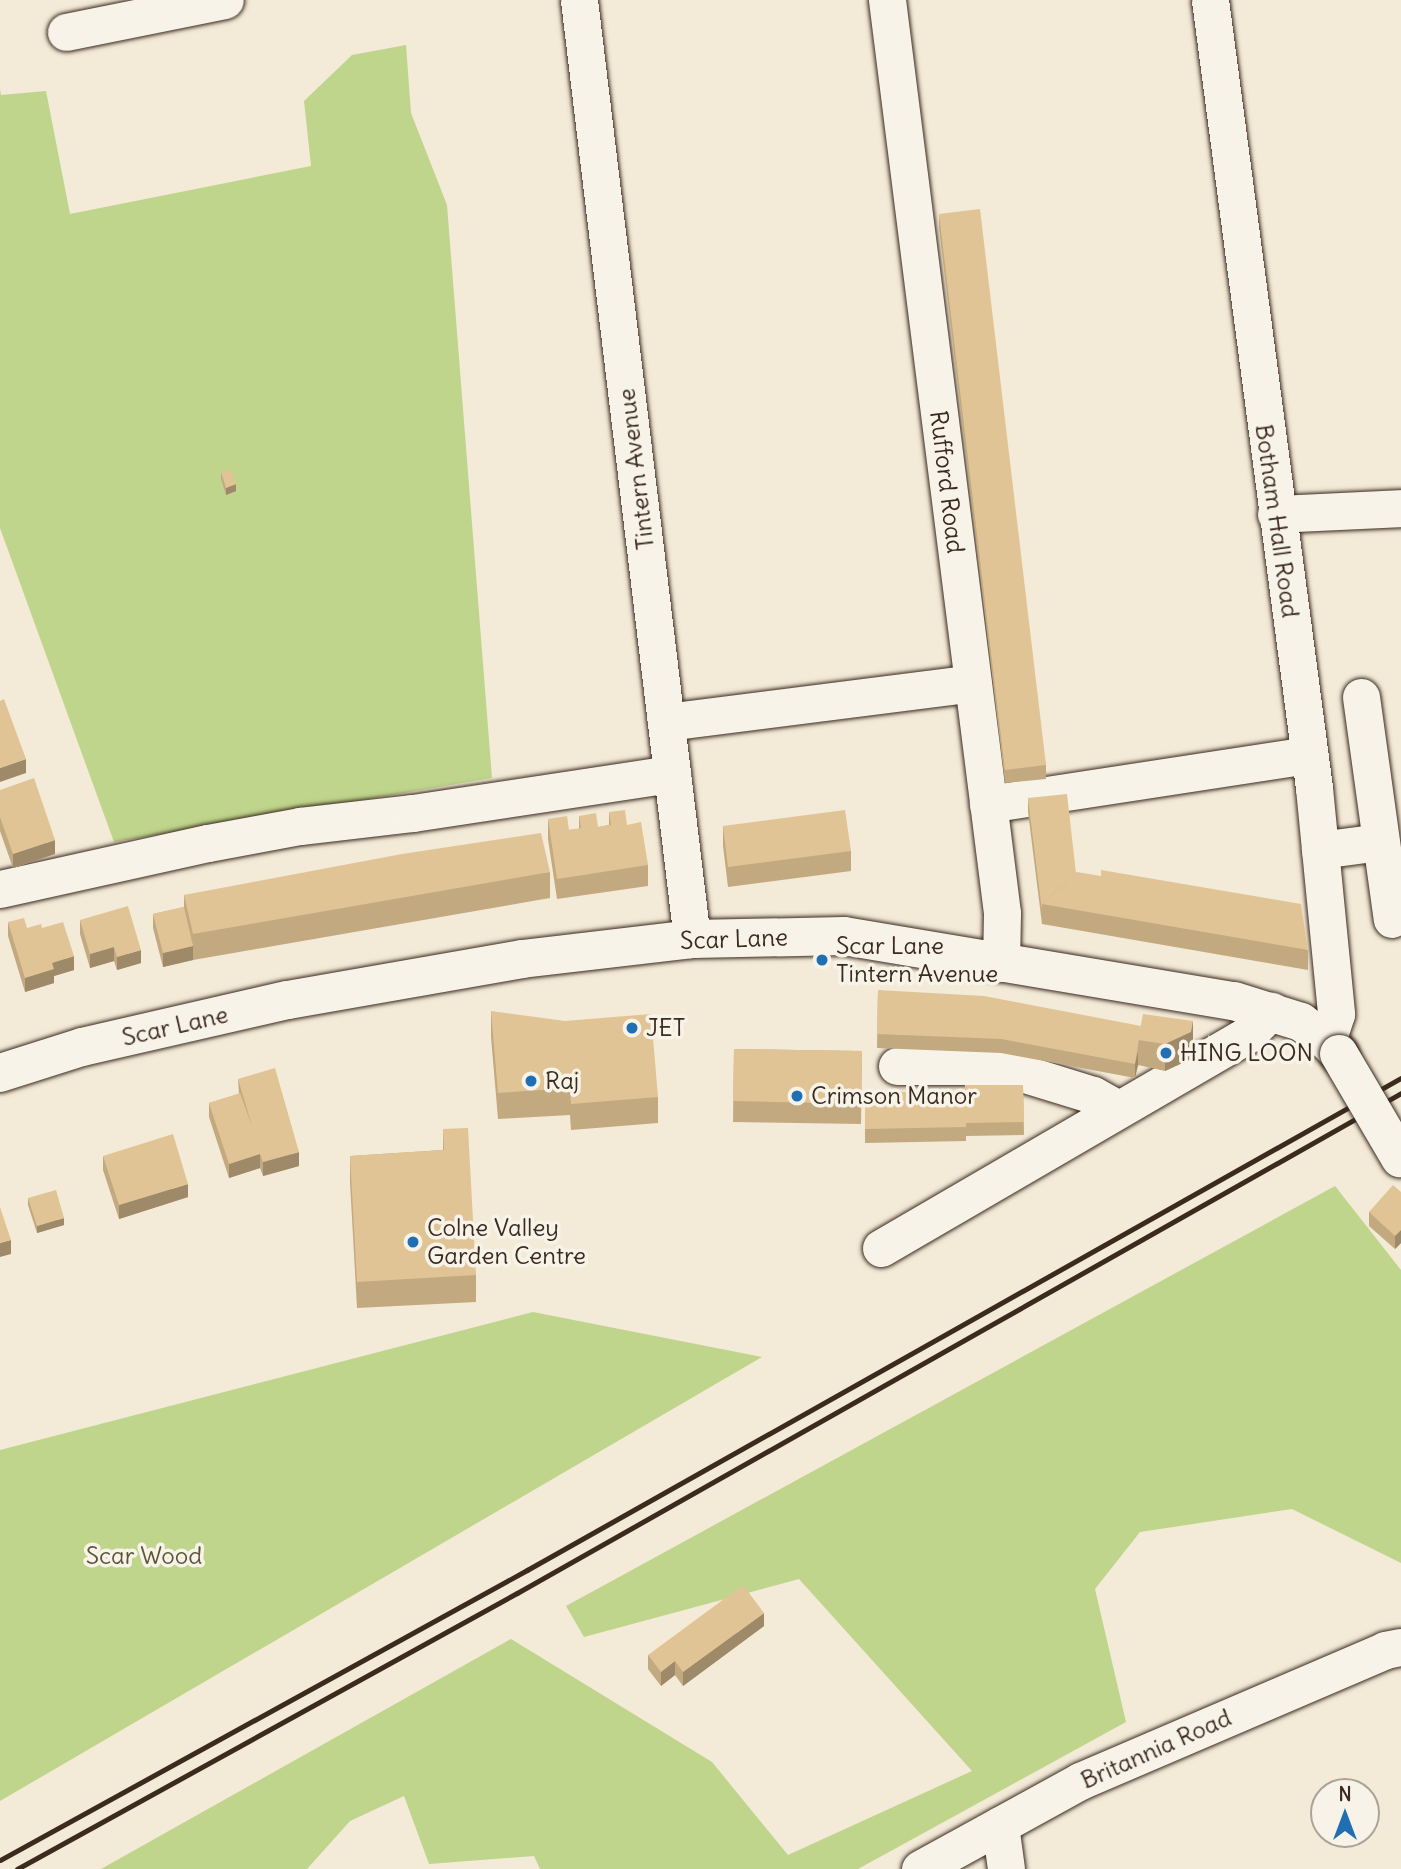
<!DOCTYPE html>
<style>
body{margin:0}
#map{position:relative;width:1401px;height:1869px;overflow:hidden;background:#f3ead7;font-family:Delius,sans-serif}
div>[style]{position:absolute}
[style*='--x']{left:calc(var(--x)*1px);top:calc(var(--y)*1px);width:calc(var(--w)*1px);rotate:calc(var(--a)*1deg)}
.green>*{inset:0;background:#bfd58b}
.roads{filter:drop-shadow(0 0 2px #3b2a1e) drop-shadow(0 0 2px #3b2a1e)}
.minor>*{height:37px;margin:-18.5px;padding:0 18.5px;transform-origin:18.5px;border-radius:18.5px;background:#f7f3e8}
.major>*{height:38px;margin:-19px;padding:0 19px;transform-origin:19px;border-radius:19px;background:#f7f3e8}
.rail>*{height:5px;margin:-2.5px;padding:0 2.5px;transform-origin:2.5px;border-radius:2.5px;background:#3b2a1e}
.bridges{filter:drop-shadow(0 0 2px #3b2a1e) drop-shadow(0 0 2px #3b2a1e)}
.major-bridge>*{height:38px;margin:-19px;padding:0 19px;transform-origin:19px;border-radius:19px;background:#f7f3e8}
.wall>*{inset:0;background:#c2a980}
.shaded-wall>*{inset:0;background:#9e8968}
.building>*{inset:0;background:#e1c495}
.dots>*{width:19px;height:19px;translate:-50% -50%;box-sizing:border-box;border:4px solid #f7f3e8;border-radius:50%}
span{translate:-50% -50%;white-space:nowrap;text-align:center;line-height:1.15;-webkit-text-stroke:7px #f7f3e8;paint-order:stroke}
.street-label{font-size:24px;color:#3b2a1e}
.poi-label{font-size:24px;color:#3b2a1e}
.left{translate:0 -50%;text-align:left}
.park-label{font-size:24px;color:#5c5539}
.north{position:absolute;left:1310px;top:1778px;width:70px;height:70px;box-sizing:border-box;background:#f7f3e8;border:2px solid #aca397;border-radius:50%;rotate:0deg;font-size:19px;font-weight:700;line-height:28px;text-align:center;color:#3b2a1e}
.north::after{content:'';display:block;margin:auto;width:24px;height:32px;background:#1f6fb2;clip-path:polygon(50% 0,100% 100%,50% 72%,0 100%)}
</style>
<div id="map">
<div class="green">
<div style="clip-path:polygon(406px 45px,411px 113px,447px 205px,492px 778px,114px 842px,0 528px,0 89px,1px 95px,46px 91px,70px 214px,311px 166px,304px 101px,352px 55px)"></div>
<div style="clip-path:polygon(1335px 1186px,1401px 1270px,1401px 1563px,1292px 1509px,1140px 1532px,1095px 1589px,1126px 1722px,858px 1869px,540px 1869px,534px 1856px,429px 1864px,404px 1796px,350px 1821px,307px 1869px,101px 1869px,511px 1639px,712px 1762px,788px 1855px,972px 1771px,799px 1579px,584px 1637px,566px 1606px)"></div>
<div style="clip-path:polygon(533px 1312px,762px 1357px,0 1801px,0 1450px)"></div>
</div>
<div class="roads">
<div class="minor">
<div style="--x:579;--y:0;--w:946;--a:83.14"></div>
<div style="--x:887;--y:0;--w:920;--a:82.82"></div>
<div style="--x:1002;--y:913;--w:50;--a:91.1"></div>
<div style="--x:1210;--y:0;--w:795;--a:82.48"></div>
<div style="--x:1314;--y:788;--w:227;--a:84.4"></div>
<div style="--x:1336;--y:1014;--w:28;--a:108"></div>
<div style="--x:66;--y:32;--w:162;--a:-11.4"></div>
<div style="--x:1276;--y:514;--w:125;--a:-2.7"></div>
<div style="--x:1361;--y:697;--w:224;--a:82.1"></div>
<div style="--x:666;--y:722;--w:309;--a:-7.2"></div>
<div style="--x:988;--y:804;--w:325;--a:-8.7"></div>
<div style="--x:1320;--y:850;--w:61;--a:-7.6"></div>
<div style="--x:0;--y:889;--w:213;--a:-12.5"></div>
<div style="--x:208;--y:843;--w:94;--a:-10.5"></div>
<div style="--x:300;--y:826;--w:114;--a:-6.6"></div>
<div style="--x:413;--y:813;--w:262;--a:-8.6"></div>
<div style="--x:897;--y:1066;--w:102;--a:0"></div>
<div style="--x:999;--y:1066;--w:98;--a:17.1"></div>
<div style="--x:1093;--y:1095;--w:29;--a:29"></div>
<div style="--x:881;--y:1248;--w:425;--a:-30.2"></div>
<div style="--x:1248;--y:1034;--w:33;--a:-45"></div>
<div style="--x:1000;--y:1825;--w:44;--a:82.2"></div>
<div style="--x:920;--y:1869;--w:183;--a:-28.8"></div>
<div style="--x:1080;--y:1781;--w:332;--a:-23.2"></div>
<div style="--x:1385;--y:1650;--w:16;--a:-11"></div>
</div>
<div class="major">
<div style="--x:0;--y:1073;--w:86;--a:-17.6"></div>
<div style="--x:82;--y:1047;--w:211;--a:-12.9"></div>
<div style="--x:288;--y:1000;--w:238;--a:-9.9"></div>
<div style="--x:522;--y:959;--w:171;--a:-6.7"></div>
<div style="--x:692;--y:939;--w:152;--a:-1.1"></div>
<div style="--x:844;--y:936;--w:395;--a:9.5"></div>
<div style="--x:1234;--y:1001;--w:70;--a:17.4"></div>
<div style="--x:1301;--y:1022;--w:32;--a:36"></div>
<div style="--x:1327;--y:1041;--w:18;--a:47"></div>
</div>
</div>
<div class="rail">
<div style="--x:0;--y:1860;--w:602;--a:-28.82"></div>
<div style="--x:527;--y:1570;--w:1003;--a:-29.38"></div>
<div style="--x:17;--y:1869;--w:571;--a:-28.9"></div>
<div style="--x:517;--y:1593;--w:1016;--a:-29.49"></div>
</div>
<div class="bridges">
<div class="major-bridge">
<div style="--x:1339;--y:1054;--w:121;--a:59.6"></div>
</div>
</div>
<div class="wall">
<div style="clip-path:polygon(939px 214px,1046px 765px,1046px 779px,1005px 783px,939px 228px)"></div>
<div style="clip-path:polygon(221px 472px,236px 491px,226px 495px,221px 479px)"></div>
<div style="clip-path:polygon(0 790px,55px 854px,13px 868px,0 831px)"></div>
<div style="clip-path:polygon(1028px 798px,1076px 873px,1308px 950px,1308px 970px,1042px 924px,1028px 812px)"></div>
<div style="clip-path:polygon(609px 812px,627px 825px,648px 865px,648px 886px,557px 899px,548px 839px,548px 819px,569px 830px,579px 829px,579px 816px,598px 827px,609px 825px)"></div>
<div style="clip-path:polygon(723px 826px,851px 851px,851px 871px,728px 887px,723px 846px)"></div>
<div style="clip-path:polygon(550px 872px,550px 898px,193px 960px,163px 967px,153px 928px,153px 914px,184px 907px,184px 895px)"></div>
<div style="clip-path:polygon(80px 920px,141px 963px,117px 970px,114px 961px,90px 968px,80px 934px)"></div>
<div style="clip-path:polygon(8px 922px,27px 928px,42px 928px,74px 970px,54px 976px,54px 983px,25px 992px,8px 936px)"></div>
<div style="clip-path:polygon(878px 990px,1193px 1048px,1191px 1059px,1165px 1071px,1138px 1065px,1135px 1078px,1001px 1053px,877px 1048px)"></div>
<div style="clip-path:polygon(491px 1011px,658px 1097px,658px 1123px,571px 1130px,570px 1115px,498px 1119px,491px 1037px)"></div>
<div style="clip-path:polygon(734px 1049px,862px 1051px,861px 1124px,733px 1122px)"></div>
<div style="clip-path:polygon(238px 1079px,299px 1166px,263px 1176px,260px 1168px,229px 1178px,209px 1117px,209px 1103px,239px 1094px)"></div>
<div style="clip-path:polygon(1023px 1085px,1024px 1135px,966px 1136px,966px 1141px,865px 1143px,865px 1093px,965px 1091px)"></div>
<div style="clip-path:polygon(443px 1129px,476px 1275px,476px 1302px,357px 1308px,350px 1182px,350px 1156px,443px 1150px)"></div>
<div style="clip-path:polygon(103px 1156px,188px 1197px,119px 1219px,103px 1170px)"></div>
<div style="clip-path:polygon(1401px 1192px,1401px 1243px,1395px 1249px,1369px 1226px,1369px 1212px)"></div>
<div style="clip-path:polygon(28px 1198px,64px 1225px,37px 1233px,28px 1205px)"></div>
<div style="clip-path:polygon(764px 1626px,683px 1686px,675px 1675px,661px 1686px,648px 1669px,648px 1655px)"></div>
</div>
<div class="shaded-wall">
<div style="clip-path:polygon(236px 484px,236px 491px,226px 495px,226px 488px)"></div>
<div style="clip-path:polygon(26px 759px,26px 773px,0 782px,0 768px)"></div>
<div style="clip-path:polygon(55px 840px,55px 854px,13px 868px,13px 854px)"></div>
<div style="clip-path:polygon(193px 946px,193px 960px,163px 967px,163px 953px)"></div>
<div style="clip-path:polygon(114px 947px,114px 961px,90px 968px,90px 954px)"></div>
<div style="clip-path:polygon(141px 950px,141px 963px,117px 970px,117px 957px)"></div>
<div style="clip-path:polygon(74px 956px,74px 970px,54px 976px,54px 983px,25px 992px,25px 978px,52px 963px)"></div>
<div style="clip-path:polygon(1193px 1021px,1193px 1048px,1191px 1059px,1165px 1071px,1165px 1044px)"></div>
<div style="clip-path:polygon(1138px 1052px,1138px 1065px,1135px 1078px,1135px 1064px)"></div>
<div style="clip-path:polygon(299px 1152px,299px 1166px,263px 1176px,263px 1162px)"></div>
<div style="clip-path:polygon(260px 1154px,260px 1168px,229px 1178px,229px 1164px)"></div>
<div style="clip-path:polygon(188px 1184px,188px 1197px,119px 1219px,119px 1205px)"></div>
<div style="clip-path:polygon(64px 1218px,64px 1225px,37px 1233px,37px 1226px)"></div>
<div style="clip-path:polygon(1401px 1230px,1401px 1243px,1395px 1249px,1395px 1236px)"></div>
<div style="clip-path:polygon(11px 1240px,11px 1254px,0 1257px,0 1243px)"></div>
<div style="clip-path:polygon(764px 1613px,764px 1626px,683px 1686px,683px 1672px)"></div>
<div style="clip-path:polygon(675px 1661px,675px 1675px,661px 1686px,661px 1672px)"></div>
</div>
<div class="building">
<div style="clip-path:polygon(980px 209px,1046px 765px,1005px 770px,939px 214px)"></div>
<div style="clip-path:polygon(231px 469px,236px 484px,226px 488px,221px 472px)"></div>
<div style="clip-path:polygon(4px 699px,26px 759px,0 768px,0 701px)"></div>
<div style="clip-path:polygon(34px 778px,55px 840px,13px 854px,0 817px,0 790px)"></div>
<div style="clip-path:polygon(1067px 794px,1076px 873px,1042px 904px,1042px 911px,1028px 798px)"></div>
<div style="clip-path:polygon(625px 810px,627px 825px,641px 822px,648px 865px,557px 879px,548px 819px,567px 816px,569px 830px,581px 828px,579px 816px,596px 813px,598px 827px,611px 825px,609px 812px)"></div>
<div style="clip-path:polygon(845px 810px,851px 851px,728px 867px,723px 826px)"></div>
<div style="clip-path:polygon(541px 833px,550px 872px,193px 934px,184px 895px,402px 854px)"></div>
<div style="clip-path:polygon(1101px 870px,1301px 904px,1308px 950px,1042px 904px,1077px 872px,1101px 876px)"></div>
<div style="clip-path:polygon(128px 906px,141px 950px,117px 957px,114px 947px,90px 954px,80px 920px)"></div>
<div style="clip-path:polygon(184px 907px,193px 946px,163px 953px,153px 914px)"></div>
<div style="clip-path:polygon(24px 918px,27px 928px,41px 924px,42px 928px,63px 922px,74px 956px,52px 963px,54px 969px,25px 978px,8px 922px)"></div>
<div style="clip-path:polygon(878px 990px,984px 996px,1141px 1026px,1135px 1064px,1001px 1039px,877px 1034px)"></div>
<div style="clip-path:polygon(491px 1011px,565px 1021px,651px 1014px,658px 1097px,571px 1104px,570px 1088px,498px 1093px)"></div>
<div style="clip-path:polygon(1143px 1014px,1193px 1021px,1191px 1032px,1165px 1044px,1138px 1040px)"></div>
<div style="clip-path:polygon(734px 1049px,862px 1051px,861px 1104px,733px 1101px)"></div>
<div style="clip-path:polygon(275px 1068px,299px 1152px,263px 1162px,260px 1154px,229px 1164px,209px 1103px,240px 1093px,252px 1126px,238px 1079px)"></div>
<div style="clip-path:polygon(965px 1085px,1023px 1085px,1024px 1122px,966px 1123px,966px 1127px,865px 1129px,865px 1093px,965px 1091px)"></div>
<div style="clip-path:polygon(468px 1128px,476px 1275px,357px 1282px,350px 1156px,444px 1150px,443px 1129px)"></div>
<div style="clip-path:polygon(173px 1134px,188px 1184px,119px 1205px,103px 1156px)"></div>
<div style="clip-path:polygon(1393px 1185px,1401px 1192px,1401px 1230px,1395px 1236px,1369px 1212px)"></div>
<div style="clip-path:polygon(56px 1190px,64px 1218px,37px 1226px,28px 1198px)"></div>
<div style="clip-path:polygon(0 1207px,11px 1240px,0 1243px)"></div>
<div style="clip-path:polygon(743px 1585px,764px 1613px,683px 1672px,675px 1661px,661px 1672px,648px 1655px)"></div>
</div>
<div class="dots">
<div style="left:822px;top:960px;background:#1f6fb2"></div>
<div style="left:632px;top:1028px;background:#1f6fb2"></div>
<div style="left:1166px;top:1053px;background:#1f6fb2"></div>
<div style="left:531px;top:1081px;background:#1f6fb2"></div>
<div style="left:797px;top:1096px;background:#1f6fb2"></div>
<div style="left:413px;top:1242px;background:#1f6fb2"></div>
</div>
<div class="street-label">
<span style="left:636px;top:469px;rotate:-97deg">Tintern Avenue</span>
<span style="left:947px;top:482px;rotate:83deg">Rufford Road</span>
<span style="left:1277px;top:521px;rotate:82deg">Botham Hall Road</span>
<span style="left:734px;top:939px;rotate:-2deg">Scar Lane</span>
<span style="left:175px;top:1026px;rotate:-13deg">Scar Lane</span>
<span style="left:1156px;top:1749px;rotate:-24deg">Britannia Road</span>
</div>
<div class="poi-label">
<span class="left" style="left:836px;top:960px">Scar Lane<br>Tintern Avenue</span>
<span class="left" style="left:646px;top:1028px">JET</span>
<span class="left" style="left:1180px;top:1053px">HING LOON</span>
<span class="left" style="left:545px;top:1081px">Raj</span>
<span class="left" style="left:811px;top:1096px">Crimson Manor</span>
<span class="left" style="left:427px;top:1242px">Colne Valley<br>Garden Centre</span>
</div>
<div class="park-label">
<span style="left:144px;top:1556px">Scar Wood</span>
</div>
<div class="north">N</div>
</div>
